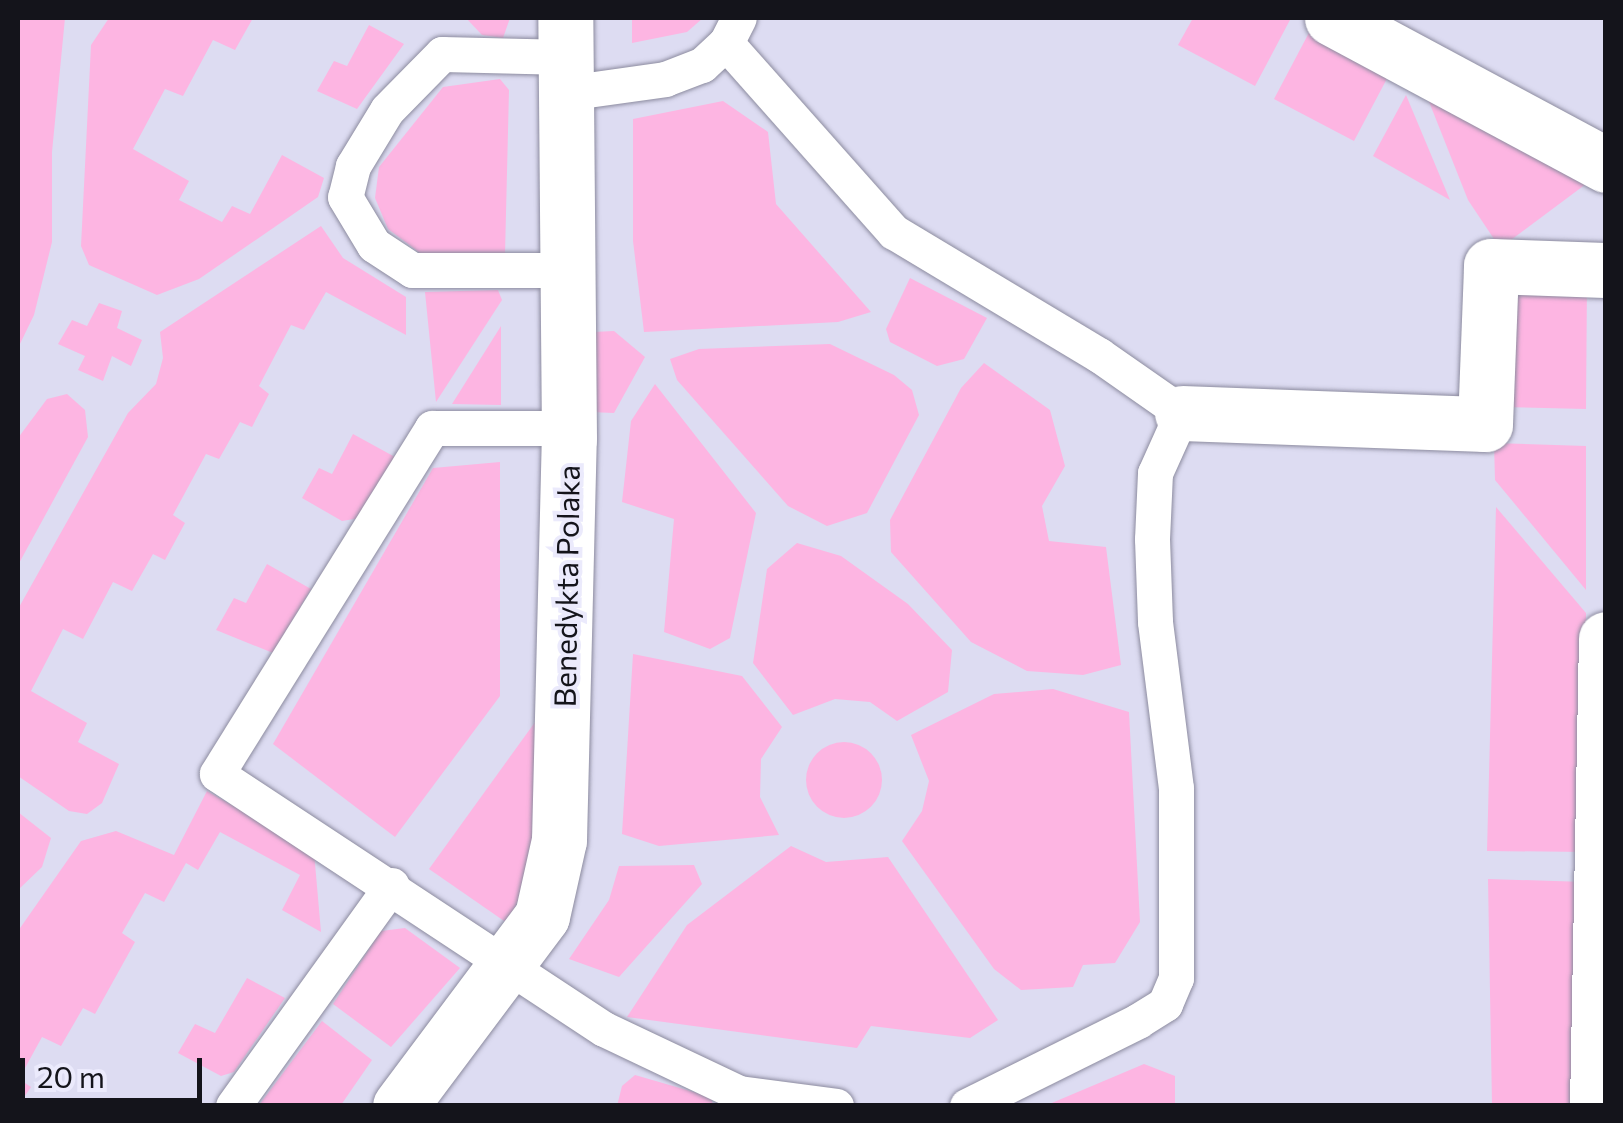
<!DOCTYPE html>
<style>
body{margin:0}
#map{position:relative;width:1623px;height:1123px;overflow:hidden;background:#dddcf2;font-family:Commissioner,sans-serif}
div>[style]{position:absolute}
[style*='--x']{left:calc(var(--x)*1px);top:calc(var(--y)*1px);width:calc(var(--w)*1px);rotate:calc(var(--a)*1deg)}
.green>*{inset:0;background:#fdb5e2}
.round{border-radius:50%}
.roads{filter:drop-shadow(0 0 2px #8c8b9f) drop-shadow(0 0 2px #8c8b9f)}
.service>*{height:35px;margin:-17.5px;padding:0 17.5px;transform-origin:17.5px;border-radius:17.5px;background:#fff}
.minor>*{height:55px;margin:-27.5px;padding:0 27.5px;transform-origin:27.5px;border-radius:27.5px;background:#fff}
span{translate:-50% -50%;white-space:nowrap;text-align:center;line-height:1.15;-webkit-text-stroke:8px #ebeafc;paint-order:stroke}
.street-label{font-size:30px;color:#14141b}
.frame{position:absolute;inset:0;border:20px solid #14141b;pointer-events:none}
.scale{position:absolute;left:20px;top:1058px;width:182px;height:45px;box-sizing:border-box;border:5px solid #14141b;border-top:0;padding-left:12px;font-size:30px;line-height:35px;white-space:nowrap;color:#14141b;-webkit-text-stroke:8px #ebeafc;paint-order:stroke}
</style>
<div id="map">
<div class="green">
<div style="clip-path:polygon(18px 18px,65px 18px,52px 152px,52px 242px,34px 315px,18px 348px)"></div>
<div style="clip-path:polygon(109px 18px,253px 18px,235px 50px,213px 40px,183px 96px,165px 89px,133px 149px,189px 181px,179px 200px,222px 222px,232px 206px,250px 214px,282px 155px,324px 178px,318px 197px,292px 215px,199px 279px,157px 295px,89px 265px,81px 246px,91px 45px)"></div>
<div style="clip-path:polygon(466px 18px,510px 18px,503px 38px,482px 35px)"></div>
<div style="clip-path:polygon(632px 18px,703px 18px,687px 32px,632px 43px)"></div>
<div style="clip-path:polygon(1193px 18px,1291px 18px,1255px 86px,1178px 45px)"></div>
<div style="clip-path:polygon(369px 25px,404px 44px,357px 109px,317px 91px,334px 61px,347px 66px)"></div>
<div style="clip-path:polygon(1312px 27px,1391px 71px,1354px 141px,1274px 99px)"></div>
<div style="clip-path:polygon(500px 79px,509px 90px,505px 254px,420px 253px,388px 229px,375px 198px,379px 167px,443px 87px)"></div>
<div style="clip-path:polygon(1422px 84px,1590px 181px,1500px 248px,1468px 200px)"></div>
<div style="clip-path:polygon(1406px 95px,1450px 200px,1373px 156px)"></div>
<div style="clip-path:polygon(723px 101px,768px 132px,776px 204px,871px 312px,838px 322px,644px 332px,633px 241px,633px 119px)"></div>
<div style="clip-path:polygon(321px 226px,343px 258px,406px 297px,406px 335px,326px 292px,304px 330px,291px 325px,259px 386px,269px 394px,252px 427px,240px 422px,219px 459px,206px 454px,173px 515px,185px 523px,165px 560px,153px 554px,132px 591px,113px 582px,83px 639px,63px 629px,31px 691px,87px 723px,78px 742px,119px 764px,102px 803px,87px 814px,69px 811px,18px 776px,18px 609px,128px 413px,156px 384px,163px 358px,160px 332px)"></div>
<div style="clip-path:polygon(910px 278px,987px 318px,964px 359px,937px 366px,890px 342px,886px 329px)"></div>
<div style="clip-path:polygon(1502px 279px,1587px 282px,1586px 409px,1500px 407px)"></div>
<div style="clip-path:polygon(498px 290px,502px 300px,436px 402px,425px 292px)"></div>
<div style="clip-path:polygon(99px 303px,122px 311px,117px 328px,142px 340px,131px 366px,112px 356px,103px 381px,78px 370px,85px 356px,58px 344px,72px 320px,87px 326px)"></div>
<div style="clip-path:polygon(501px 326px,501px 405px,452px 404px)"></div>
<div style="clip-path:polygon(614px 331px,645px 357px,614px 413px,590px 412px,593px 332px)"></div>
<div style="clip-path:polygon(830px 344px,894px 375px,912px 390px,919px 415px,867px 513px,827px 526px,788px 506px,677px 380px,670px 359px,699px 349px)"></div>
<div style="clip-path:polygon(984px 363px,1050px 410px,1065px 466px,1042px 506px,1049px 541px,1106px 547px,1121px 665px,1083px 675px,1027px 671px,971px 642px,891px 552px,890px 520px,961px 388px)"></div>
<div style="clip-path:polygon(655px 384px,756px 513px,730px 638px,710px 649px,664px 632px,674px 519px,622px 502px,631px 421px)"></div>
<div style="clip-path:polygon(67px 394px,85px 410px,88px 437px,18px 565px,18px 438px,47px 399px)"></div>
<div style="clip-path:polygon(353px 434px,395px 457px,360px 518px,342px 521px,302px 498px,319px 468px,332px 474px)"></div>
<div style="clip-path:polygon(1494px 443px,1586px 446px,1586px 590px,1495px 480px)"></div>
<div style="clip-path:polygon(500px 462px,500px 696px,395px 837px,273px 744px,433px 468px)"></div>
<div style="clip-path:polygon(1496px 507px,1586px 613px,1586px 852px,1487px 851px)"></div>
<div style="clip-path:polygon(797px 543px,841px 556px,908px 604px,952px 650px,948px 692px,897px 721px,870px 702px,835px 699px,793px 715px,753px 663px,767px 569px)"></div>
<div style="clip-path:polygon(267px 564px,311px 589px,273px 653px,216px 630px,234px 598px,246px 603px)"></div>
<div style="clip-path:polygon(633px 654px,742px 676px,782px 727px,761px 759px,760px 797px,779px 835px,659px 846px,622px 834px)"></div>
<div style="clip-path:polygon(1053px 689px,1129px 712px,1140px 922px,1115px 963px,1083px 965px,1073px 987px,1021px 990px,994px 969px,902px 841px,922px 811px,929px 781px,911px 735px,994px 694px)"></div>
<div style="clip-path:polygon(538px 718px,535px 867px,507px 923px,429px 869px)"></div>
<div class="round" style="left:806px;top:742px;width:76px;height:76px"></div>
<div style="clip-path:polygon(207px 791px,314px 852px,321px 932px,282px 910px,300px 875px,220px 832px,198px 870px,186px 863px,164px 902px,145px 893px,122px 933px,135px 942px,95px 1014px,83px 1008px,61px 1046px,42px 1037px,19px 1079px,31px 1087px,18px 1106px,18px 931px,81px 841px,116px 831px,174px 855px)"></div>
<div style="clip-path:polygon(18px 812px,51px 838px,42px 867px,18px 890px)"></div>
<div style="clip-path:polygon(791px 846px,826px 862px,888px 857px,998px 1020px,970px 1038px,871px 1026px,857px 1048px,627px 1017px,687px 925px)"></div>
<div style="clip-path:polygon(694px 865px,702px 884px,619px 977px,569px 959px,609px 900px,619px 866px)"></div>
<div style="clip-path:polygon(1488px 879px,1585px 882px,1582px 1105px,1492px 1105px)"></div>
<div style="clip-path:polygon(405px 928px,460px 968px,391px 1047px,333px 1004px,381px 931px)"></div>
<div style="clip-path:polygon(247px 978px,285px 998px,234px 1072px,221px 1076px,178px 1053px,195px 1024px,215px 1033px)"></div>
<div style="clip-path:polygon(322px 1021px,372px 1060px,341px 1105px,259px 1105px)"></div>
<div style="clip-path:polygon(1144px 1064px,1175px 1076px,1175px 1105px,1047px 1105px)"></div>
<div style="clip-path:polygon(635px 1075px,711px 1097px,713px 1105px,617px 1106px,622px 1086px)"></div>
</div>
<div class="roads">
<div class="service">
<div style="--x:726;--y:43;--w:253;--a:48.4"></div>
<div style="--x:894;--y:232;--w:239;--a:31"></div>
<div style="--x:1099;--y:355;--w:101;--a:34.9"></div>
<div style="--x:1182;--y:413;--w:66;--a:114.2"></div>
<div style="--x:1155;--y:473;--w:66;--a:92.6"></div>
<div style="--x:1152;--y:539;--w:83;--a:87.9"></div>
<div style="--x:1155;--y:622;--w:167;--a:82.8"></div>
<div style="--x:1176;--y:788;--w:190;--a:90"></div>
<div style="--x:1176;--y:978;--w:28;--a:113"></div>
<div style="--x:1165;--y:1004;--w:32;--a:148"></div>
<div style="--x:1138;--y:1021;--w:191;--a:153.6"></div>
<div style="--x:567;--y:57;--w:125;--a:-178.6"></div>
<div style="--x:442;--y:54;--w:78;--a:134.5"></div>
<div style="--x:387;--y:110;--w:66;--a:121.3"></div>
<div style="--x:353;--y:166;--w:32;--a:104"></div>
<div style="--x:345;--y:197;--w:56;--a:58.9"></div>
<div style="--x:374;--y:245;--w:45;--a:33.3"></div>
<div style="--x:412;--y:270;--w:156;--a:0"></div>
<div style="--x:566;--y:93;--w:100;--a:-8"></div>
<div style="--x:665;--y:79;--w:40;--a:-21"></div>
<div style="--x:702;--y:65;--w:33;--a:-43"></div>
<div style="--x:726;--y:43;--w:28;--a:-63"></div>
<div style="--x:569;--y:428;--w:137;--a:180"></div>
<div style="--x:432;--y:428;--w:407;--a:121.9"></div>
<div style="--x:217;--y:774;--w:463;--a:33.4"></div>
<div style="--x:604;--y:1029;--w:149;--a:25.4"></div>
<div style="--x:739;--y:1093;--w:98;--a:7.6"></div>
<div style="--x:233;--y:1106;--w:272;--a:-54.3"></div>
</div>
<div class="minor">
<div style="--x:1332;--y:18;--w:311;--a:28.2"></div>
<div style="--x:1182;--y:413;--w:303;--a:2.1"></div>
<div style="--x:1485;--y:424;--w:158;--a:-87.8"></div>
<div style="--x:1491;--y:266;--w:115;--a:2"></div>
<div style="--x:400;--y:1106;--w:237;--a:-53.2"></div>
<div style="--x:542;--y:916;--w:78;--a:-77.4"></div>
<div style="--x:559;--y:840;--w:401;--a:-88.6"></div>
<div style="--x:569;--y:439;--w:421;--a:-90.5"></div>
<div style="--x:1597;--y:1106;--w:467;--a:-88.9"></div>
</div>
</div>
<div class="street-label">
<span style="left:566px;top:586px;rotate:-89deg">Benedykta Polaka</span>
</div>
<div class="frame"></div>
<div class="scale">20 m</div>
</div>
